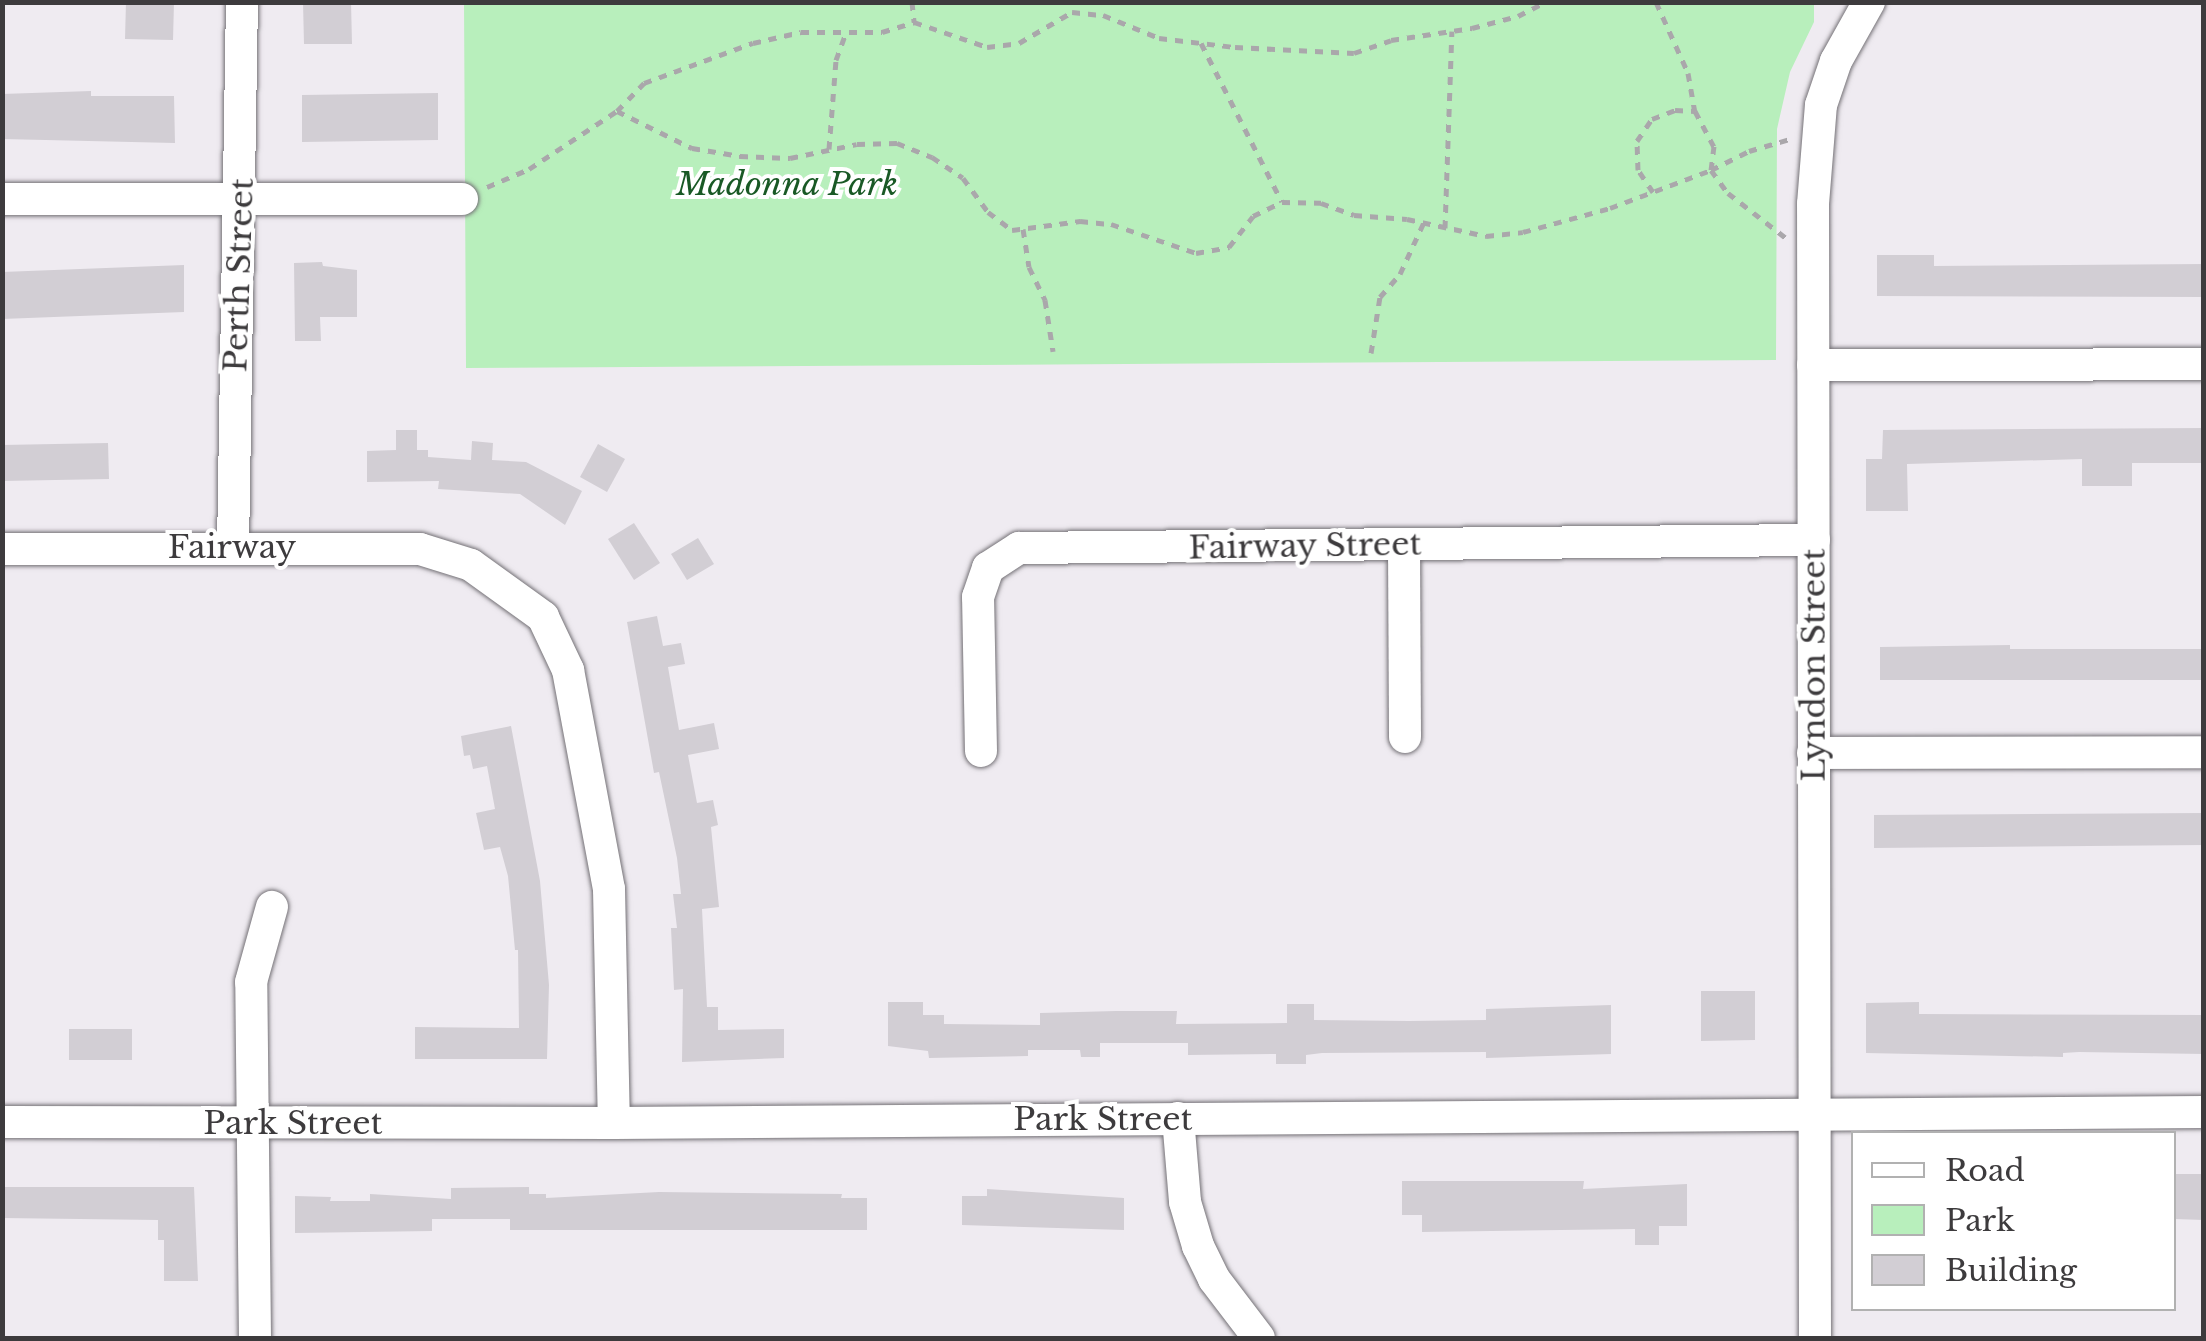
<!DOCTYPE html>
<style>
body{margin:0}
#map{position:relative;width:2206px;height:1341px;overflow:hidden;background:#efebf1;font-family:"Libre Baskerville",serif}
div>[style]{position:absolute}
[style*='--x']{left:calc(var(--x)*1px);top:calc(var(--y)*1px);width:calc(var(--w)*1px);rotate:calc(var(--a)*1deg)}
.green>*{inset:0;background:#b8efbc}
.building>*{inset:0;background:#d2ced4}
.path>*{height:5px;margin-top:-2.5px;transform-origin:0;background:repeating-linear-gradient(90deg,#aaa7ab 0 8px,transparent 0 16px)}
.roads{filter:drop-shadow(0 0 2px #747176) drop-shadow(0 0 2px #747176)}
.minor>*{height:32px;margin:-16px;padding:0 16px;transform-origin:16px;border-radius:16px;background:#fff}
span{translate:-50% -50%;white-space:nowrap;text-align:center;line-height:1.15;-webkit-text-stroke:8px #fff;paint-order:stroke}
.park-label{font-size:32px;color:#195925;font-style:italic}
.street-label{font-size:32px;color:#3d3b3d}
.frame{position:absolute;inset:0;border:5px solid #3d3b3d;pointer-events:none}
.legend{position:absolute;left:1851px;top:1131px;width:325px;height:180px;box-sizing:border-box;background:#fff;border:2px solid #b1b1b1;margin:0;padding:12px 18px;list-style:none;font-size:30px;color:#3d3b3d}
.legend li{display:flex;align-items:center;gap:20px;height:50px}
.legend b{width:50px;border:2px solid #b1b1b1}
</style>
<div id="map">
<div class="green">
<div style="clip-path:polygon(464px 3px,1814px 3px,1814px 22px,1790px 72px,1777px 129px,1776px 360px,466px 368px)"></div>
</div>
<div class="building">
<div style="clip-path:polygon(126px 2px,174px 2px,173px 40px,125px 39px)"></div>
<div style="clip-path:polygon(303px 2px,351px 2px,352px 44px,304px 44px)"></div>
<div style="clip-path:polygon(91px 91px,91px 96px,174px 96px,175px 143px,2px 139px,2px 94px)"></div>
<div style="clip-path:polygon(438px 93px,438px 140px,302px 142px,302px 95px)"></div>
<div style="clip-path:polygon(1877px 255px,1934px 255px,1934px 266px,2204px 264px,2204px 297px,1877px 296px)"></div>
<div style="clip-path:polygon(322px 262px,323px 266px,357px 270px,357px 317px,320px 317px,321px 341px,295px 341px,294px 263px)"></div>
<div style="clip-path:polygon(184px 265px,184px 312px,2px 319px,2px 272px)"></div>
<div style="clip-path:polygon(2204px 428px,2204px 463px,2132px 463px,2132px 486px,2082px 486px,2082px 459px,1907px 464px,1908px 511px,1866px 511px,1866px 459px,1882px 459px,1883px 430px)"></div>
<div style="clip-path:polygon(396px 430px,417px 430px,417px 450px,428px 450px,428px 457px,471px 460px,472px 441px,493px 443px,492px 460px,526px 462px,582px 491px,565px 525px,520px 494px,438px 489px,439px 481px,367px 482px,367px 451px,396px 450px)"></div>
<div style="clip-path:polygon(108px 443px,109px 479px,2px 481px,2px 445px)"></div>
<div style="clip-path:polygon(598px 444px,625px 459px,607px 492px,580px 477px)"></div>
<div style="clip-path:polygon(634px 523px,660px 563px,634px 580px,608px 539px)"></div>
<div style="clip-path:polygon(698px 538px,714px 564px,687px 580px,671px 554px)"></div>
<div style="clip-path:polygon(657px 616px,663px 646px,681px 643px,685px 664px,668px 667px,679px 730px,714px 723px,719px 749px,688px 755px,697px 803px,713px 800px,718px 825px,711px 827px,719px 907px,702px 909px,707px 1007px,718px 1007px,718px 1030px,784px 1029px,784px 1058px,682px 1062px,683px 989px,674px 990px,671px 928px,677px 928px,673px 894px,681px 894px,677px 858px,659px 772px,654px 773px,627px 622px)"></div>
<div style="clip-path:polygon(2010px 645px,2010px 649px,2204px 649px,2204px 680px,1880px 680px,1880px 647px)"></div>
<div style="clip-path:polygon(511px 726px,540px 881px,549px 985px,547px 1059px,415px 1059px,415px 1027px,519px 1028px,518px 950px,515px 950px,508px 876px,500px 847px,484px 850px,476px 813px,495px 809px,487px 766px,473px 769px,470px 755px,464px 756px,461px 736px)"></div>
<div style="clip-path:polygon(2204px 813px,2204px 845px,1874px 848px,1874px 815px)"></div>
<div style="clip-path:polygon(1701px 991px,1755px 991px,1755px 1040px,1701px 1041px)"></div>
<div style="clip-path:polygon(888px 1002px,923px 1002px,923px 1015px,944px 1015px,944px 1024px,1040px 1025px,1040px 1013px,1116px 1011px,1177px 1011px,1176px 1024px,1287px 1023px,1287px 1004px,1314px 1004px,1314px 1020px,1409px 1021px,1486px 1020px,1486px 1009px,1611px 1005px,1611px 1054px,1486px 1058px,1486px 1052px,1322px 1053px,1306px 1055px,1306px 1064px,1276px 1064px,1276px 1054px,1188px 1055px,1188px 1043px,1100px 1043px,1100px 1057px,1081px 1057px,1080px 1050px,1028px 1050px,1028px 1056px,929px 1058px,928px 1051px,888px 1046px)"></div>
<div style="clip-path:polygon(1919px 1002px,1919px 1014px,2204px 1015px,2204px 1054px,2079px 1052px,2063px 1053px,2063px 1057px,1866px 1053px,1866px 1003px)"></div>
<div style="clip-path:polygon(69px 1029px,132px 1029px,132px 1060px,69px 1060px)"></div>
<div style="clip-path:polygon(2174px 1174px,2204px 1174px,2204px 1220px,2174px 1219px)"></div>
<div style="clip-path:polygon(1402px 1181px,1584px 1181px,1583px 1189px,1687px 1184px,1687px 1226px,1659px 1226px,1659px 1245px,1635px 1245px,1635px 1229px,1422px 1232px,1422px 1215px,1402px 1215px)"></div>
<div style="clip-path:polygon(2px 1187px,194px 1187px,198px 1281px,164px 1281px,164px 1240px,158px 1240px,158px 1220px,2px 1218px)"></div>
<div style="clip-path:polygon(529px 1187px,529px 1194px,546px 1194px,546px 1198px,659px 1192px,842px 1194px,841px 1198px,867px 1198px,867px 1230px,510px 1230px,510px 1219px,432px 1219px,432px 1231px,295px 1233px,295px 1196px,331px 1197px,330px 1201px,370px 1201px,370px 1194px,451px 1199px,451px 1188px)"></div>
<div style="clip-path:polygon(987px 1189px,1124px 1198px,1124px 1230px,962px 1225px,962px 1196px,987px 1196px)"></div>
</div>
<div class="path">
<div style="--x:912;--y:2;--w:20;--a:84"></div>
<div style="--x:1656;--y:2;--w:78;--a:65.7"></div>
<div style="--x:1688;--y:73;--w:39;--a:80"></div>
<div style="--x:1201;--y:43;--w:178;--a:63"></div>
<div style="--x:617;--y:111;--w:84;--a:26.3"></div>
<div style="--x:692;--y:148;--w:49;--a:9.5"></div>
<div style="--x:740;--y:156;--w:50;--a:2.3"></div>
<div style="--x:790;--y:158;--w:68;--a:-11.8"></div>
<div style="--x:857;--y:144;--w:40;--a:-1.4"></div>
<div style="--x:897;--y:143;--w:38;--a:22"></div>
<div style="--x:932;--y:157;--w:37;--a:34"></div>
<div style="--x:963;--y:178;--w:42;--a:53.7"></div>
<div style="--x:988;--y:212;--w:30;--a:37"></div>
<div style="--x:1012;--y:230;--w:69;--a:-7.5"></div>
<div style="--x:1080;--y:221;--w:31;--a:6"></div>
<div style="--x:1111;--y:224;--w:90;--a:18.8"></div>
<div style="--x:1196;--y:253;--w:34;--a:-10"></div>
<div style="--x:1229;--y:247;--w:39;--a:-52"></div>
<div style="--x:1253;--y:216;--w:32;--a:-26"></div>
<div style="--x:1282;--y:202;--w:39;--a:1"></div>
<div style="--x:1321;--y:203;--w:35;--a:20"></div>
<div style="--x:1354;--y:215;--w:53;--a:4.3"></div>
<div style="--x:1407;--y:219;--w:81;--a:12.1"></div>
<div style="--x:1486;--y:236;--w:37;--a:-6"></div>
<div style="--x:1523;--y:232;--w:90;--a:-15.4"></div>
<div style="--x:1610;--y:208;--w:108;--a:-20.6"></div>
<div style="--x:1711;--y:170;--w:42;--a:-26.6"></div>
<div style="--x:1749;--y:151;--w:43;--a:-16.3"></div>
<div style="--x:829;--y:149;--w:89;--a:-85.5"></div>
<div style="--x:836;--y:60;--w:30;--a:-70"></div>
<div style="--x:487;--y:187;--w:46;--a:-23.2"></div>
<div style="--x:529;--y:169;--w:105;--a:-33.4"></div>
<div style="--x:617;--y:111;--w:39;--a:-46"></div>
<div style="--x:644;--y:83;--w:116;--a:-20.2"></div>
<div style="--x:753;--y:43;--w:49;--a:-12.9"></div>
<div style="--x:801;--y:32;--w:81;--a:0"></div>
<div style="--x:882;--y:32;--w:34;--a:-17"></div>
<div style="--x:914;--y:22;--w:77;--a:18.9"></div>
<div style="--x:987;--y:47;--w:32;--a:-7"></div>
<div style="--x:1019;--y:43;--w:61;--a:-30.3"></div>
<div style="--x:1072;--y:12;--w:31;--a:6"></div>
<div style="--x:1103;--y:15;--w:61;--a:22.3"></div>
<div style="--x:1159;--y:38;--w:77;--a:6.8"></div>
<div style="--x:1235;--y:47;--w:119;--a:2.9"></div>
<div style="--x:1354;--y:53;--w:39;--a:-19"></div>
<div style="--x:1391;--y:40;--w:82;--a:-8.4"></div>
<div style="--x:1472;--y:28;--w:48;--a:-14.6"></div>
<div style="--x:1518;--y:16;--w:30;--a:-27"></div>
<div style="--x:1653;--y:192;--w:27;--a:-124"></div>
<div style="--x:1638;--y:170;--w:29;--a:-92"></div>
<div style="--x:1637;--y:141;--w:27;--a:-56"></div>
<div style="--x:1652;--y:119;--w:25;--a:-21"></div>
<div style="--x:1675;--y:110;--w:20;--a:3"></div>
<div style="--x:1695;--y:111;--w:40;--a:62"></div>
<div style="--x:1714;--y:146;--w:24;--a:97"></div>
<div style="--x:1711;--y:170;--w:29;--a:54"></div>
<div style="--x:1728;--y:193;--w:73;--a:37.8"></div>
<div style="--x:1445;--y:228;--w:197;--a:-88"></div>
<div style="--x:1023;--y:229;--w:38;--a:81"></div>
<div style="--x:1029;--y:267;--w:37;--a:64"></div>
<div style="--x:1045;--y:300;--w:52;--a:81.1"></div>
<div style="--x:1371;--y:353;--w:57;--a:-80.9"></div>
<div style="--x:1380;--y:297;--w:30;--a:-49"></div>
<div style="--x:1400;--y:274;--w:57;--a:-65.2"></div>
</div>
<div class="roads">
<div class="minor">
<div style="--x:2;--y:199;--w:460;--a:0"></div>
<div style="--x:1813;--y:365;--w:391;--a:-0.1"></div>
<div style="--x:1404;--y:545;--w:192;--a:89.7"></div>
<div style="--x:233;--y:548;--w:546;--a:-89.06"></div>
<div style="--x:2;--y:549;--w:418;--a:0"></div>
<div style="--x:420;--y:549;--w:53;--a:17.4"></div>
<div style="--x:471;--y:565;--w:89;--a:35.8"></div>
<div style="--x:543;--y:617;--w:59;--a:64.7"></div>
<div style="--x:568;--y:670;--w:223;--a:79.4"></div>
<div style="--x:609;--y:889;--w:234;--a:88.8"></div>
<div style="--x:981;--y:751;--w:154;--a:-91.1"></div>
<div style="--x:978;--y:597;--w:31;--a:-71"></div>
<div style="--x:988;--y:568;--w:37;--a:-33"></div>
<div style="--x:1019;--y:548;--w:795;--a:-0.58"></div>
<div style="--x:1813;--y:753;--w:391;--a:-0.1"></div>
<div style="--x:1178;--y:1118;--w:84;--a:85.2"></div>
<div style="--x:1185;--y:1202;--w:46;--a:73.5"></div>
<div style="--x:1198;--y:1246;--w:37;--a:64"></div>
<div style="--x:1214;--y:1279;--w:74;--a:52.7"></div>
<div style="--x:2;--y:1122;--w:612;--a:0.09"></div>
<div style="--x:614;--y:1123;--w:1590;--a:-0.4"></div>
<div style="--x:255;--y:1338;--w:356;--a:-90.6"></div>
<div style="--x:251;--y:982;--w:78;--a:-74.4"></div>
<div style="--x:1815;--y:1338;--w:1134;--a:-90.1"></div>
<div style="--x:1813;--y:204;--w:99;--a:-85.4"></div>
<div style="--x:1821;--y:105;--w:46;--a:-71.2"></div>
<div style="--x:1836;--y:61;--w:68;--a:-60.8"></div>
</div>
</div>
<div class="park-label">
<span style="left:787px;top:184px">Madonna Park</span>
</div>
<div class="street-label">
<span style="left:239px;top:275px;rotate:-88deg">Perth Street</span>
<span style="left:1305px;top:546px;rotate:-1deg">Fairway Street</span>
<span style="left:232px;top:547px">Fairway</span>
<span style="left:1814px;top:665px;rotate:-90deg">Lyndon Street</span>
<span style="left:1103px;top:1119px">Park Street</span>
<span style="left:293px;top:1123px">Park Street</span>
</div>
<div class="frame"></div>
<ul class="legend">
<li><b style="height:12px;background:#fff"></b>Road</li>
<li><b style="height:28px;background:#b8efbc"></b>Park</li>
<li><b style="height:28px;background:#d2ced4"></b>Building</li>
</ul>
</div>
